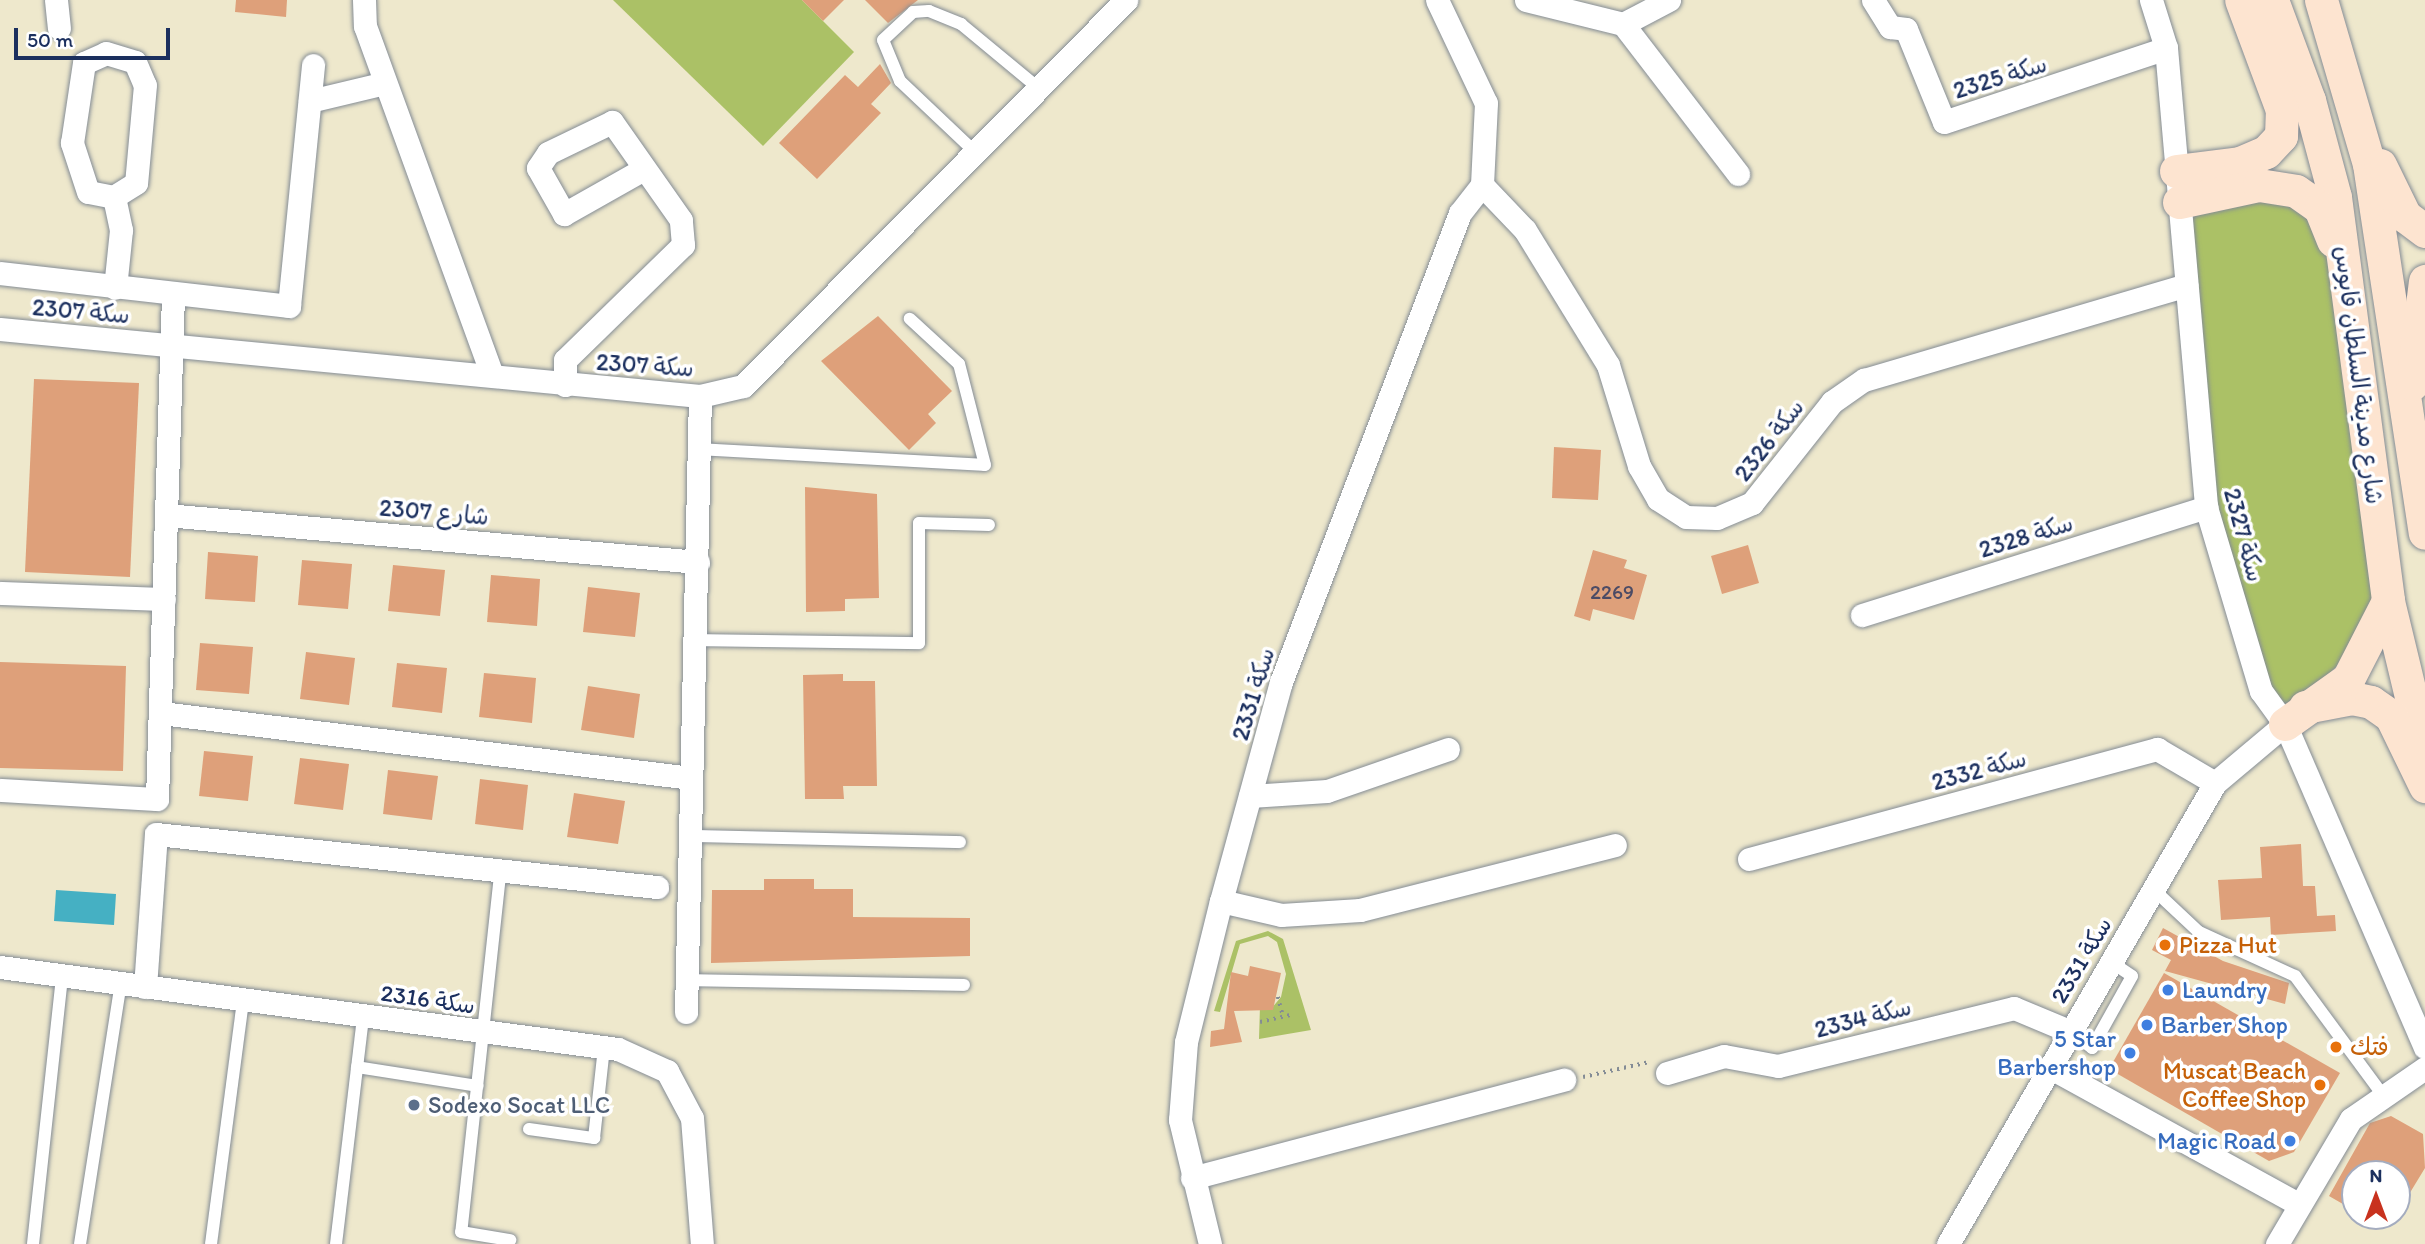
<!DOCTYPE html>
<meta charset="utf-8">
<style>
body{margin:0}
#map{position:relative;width:2425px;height:1244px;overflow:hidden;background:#eee8cc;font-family:Itim,"Playpen Sans Arabic",sans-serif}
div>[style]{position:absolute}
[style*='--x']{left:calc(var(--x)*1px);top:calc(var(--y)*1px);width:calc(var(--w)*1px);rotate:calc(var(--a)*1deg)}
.green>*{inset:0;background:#abc166}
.water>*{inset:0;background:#45b0c3}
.building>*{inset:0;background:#dea07a}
.path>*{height:3.5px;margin-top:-1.75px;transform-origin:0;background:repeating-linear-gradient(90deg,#848c95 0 2px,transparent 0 7px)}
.roads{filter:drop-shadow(0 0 2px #848c95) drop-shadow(0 0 2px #848c95)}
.service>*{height:12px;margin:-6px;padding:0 6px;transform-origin:6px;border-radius:6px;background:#fff}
.minor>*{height:23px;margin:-11.5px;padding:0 11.5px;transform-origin:11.5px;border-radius:11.5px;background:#fff}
.secondary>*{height:33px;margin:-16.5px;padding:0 16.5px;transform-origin:16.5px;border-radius:16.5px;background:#fde4d0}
.dots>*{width:19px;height:19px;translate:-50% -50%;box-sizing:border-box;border:4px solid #fff;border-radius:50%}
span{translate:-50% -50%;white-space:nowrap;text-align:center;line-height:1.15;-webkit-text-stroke:7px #fff;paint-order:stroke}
.number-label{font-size:21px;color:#4c4b65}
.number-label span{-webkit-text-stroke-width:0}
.street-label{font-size:24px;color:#1b2f5e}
.food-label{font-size:24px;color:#c56008}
.left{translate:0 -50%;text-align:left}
.right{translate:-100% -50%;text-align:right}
.shop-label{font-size:24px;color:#366cbe}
.service-label{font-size:24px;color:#4e5e75}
.north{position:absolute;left:2341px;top:1160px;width:70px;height:70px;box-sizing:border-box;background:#fff;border:2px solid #a4acbf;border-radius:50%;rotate:0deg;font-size:19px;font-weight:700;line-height:28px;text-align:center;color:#1b2f5e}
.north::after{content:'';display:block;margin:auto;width:24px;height:32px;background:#c8321e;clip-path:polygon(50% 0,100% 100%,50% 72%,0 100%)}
.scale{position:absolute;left:14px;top:28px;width:156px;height:32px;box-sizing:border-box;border:4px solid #1b2f5e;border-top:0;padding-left:9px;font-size:21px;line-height:24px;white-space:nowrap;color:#1b2f5e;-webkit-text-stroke:5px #fff;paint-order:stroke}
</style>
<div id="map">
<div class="green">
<div style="clip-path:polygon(613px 0,802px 0,854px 52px,763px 146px)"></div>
<div style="clip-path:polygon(2295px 193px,2330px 240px,2375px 626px,2285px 720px,2264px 690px,2208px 508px,2182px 204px)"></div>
<div style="clip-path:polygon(1268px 931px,1283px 939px,1311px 1030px,1259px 1039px,1260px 1006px,1271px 1009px,1281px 997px,1286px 974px,1277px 942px,1268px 936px,1240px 944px,1220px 1012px,1214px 1011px,1236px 941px)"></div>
</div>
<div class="water">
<div style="clip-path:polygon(56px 890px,116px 894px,114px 925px,54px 921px)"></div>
</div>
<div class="building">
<div style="clip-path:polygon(236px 0,287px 0,286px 17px,235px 12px)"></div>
<div style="clip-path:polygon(802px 0,844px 0,823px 21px)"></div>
<div style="clip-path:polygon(865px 0,918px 0,888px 23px)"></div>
<div style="clip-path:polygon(880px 64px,891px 83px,871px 104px,881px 113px,817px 179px,779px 143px,845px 75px,858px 87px)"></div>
<div style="clip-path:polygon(878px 316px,952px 391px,928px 414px,936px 423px,909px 450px,821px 361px)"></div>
<div style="clip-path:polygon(34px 379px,139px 383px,130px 577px,25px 572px)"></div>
<div style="clip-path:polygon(1554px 447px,1601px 450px,1598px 500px,1552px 498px)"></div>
<div style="clip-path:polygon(805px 487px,877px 494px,879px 598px,845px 599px,845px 611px,806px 612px)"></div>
<div style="clip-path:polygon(1748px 545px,1759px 583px,1722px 594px,1711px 556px)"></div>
<div style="clip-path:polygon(1593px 550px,1627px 560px,1624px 568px,1647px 575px,1634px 620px,1593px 609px,1590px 621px,1574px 616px)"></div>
<div style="clip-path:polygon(208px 552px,258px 556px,255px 602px,205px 599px)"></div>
<div style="clip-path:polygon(302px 560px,352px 564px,348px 609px,298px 605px)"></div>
<div style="clip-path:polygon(393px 565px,445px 570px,440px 616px,388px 611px)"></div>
<div style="clip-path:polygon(491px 575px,540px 579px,537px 626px,487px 622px)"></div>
<div style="clip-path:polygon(588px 587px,640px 593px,635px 637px,583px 632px)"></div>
<div style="clip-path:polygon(200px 643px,253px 647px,249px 694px,196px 690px)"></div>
<div style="clip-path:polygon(306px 652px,355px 658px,349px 705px,300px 699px)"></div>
<div style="clip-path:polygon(0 662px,126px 666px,123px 771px,0 768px)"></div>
<div style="clip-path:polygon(397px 663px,447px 668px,442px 713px,392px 707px)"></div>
<div style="clip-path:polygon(484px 673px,536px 678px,532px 723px,479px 717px)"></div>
<div style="clip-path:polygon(843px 674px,843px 681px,875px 681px,877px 786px,843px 786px,844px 799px,805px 799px,803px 675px)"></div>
<div style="clip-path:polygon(588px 686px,640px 694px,634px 738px,581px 730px)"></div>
<div style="clip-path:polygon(204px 751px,253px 756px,248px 801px,199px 796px)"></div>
<div style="clip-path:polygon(300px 758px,349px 764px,343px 810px,294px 804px)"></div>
<div style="clip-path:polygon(388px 770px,438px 776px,432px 820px,383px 814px)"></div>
<div style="clip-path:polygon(480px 779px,528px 785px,523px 830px,475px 824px)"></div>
<div style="clip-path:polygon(574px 793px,625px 801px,618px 844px,567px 837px)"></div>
<div style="clip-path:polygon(2301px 844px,2303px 886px,2315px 886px,2317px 916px,2335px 915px,2336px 931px,2271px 935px,2270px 917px,2221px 920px,2218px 880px,2262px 878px,2260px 847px)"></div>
<div style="clip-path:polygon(764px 879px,814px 879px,814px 889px,853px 889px,853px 917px,970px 918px,970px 956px,711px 963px,712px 890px,764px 890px)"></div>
<div style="clip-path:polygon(2163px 928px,2223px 961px,2289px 983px,2285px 1004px,2165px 971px,2171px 960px,2152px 950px)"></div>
<div style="clip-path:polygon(1250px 966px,1281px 973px,1273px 1010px,1234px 1011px,1242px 1042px,1210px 1047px,1211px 1031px,1224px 1029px,1231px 972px,1248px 976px)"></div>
<div style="clip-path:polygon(2164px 973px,2340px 1073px,2294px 1152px,2269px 1161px,2109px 1069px)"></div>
<div style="clip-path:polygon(2391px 1116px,2423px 1134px,2425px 1168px,2397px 1214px,2397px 1174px,2355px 1174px,2355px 1211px,2329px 1196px,2370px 1123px)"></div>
</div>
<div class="path">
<div style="--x:1278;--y:997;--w:20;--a:75"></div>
<div style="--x:1260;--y:1022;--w:31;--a:-13"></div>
<div style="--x:1583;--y:1077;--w:68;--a:-12.8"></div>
</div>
<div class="roads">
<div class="service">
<div style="--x:974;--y:151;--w:102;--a:-136.6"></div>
<div style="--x:900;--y:81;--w:44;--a:-112.5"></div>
<div style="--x:883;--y:40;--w:41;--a:-43"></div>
<div style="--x:913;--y:12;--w:16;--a:-4"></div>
<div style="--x:929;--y:11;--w:35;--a:22"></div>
<div style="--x:961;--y:24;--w:97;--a:39.6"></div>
<div style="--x:699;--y:449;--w:286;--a:3.2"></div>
<div style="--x:985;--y:465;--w:104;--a:-104.4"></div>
<div style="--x:959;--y:364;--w:67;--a:-137.4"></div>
<div style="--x:696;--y:640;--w:223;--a:0.8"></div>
<div style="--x:919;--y:643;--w:120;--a:-90"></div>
<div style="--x:919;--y:523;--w:70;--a:1.6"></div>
<div style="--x:691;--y:836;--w:269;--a:1.3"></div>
<div style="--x:501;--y:866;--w:368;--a:96.2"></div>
<div style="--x:461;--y:1232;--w:50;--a:9.3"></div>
<div style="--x:2153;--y:889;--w:63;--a:43.1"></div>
<div style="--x:2199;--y:932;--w:106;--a:24.6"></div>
<div style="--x:2295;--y:976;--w:147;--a:53.6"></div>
<div style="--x:687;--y:980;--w:277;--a:1"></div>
<div style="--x:2069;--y:1031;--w:29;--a:36"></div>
<div style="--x:2092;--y:1048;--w:82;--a:-60.9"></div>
<div style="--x:2132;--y:976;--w:27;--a:-146"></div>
<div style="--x:357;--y:1067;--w:122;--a:8.9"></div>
<div style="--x:529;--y:1129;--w:66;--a:7.9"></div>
<div style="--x:594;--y:1138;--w:92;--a:-83.7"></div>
<div style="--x:33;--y:1244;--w:271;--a:-83.8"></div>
<div style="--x:80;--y:1244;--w:264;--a:-81.1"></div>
<div style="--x:211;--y:1244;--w:246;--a:-82.5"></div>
<div style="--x:336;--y:1244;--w:229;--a:-83.2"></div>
</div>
<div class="minor">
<div style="--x:56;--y:0;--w:28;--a:84"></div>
<div style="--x:364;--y:0;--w:26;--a:88"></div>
<div style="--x:365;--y:26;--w:370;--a:70"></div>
<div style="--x:1437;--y:0;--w:114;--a:64.6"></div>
<div style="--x:1486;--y:103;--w:82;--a:92.8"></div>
<div style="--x:1526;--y:0;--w:100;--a:13.9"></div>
<div style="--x:1623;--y:24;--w:52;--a:-27.6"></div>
<div style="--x:1873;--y:0;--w:32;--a:58"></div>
<div style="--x:1890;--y:27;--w:16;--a:7"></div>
<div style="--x:1906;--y:29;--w:100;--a:67.8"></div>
<div style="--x:1944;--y:122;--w:234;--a:-18.4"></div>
<div style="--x:2151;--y:0;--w:50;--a:72.6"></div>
<div style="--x:2166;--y:48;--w:461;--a:85"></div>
<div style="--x:2206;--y:507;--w:192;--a:73.4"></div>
<div style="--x:2261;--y:691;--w:41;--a:54"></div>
<div style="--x:2285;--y:724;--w:352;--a:66.6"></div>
<div style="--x:1623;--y:24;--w:189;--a:52.5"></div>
<div style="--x:106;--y:53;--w:30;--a:17"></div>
<div style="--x:135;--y:62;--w:25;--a:67"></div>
<div style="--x:145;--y:85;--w:98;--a:95.2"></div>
<div style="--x:136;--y:183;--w:26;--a:148"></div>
<div style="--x:114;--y:197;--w:26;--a:-169"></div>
<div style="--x:88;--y:192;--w:52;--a:-108.1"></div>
<div style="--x:72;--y:143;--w:81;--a:-81.5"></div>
<div style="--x:84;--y:63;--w:24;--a:-24"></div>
<div style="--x:310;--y:101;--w:77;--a:-13.5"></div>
<div style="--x:1482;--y:185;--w:62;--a:46.3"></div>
<div style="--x:1525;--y:230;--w:158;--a:58.4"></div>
<div style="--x:1608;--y:365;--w:106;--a:72.9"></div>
<div style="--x:1639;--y:466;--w:38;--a:60"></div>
<div style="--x:1658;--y:499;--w:33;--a:33"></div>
<div style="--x:1686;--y:517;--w:31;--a:2"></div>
<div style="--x:1717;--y:518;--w:38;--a:-23"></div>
<div style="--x:1752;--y:503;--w:129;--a:-51.6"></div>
<div style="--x:1832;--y:402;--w:39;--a:-35"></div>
<div style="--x:1864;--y:380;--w:336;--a:-16.4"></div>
<div style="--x:114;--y:197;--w:34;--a:78"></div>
<div style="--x:121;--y:230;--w:58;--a:95.9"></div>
<div style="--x:0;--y:273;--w:291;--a:6.5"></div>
<div style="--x:289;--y:306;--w:242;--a:-84.3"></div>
<div style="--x:0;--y:329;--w:703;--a:5.47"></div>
<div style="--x:700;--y:396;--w:44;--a:-13.1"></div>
<div style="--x:743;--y:386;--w:544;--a:-45.22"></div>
<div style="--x:565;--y:385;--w:25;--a:-90"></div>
<div style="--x:565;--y:360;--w:165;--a:-44.3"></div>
<div style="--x:683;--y:245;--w:25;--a:-95"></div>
<div style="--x:681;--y:220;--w:120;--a:-125.1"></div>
<div style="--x:612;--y:122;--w:71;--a:154.2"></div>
<div style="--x:548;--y:153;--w:18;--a:124"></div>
<div style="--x:538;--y:168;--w:53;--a:60.5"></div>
<div style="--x:564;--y:214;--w:92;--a:-29.4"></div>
<div style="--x:166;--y:515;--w:534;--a:5.05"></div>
<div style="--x:0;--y:593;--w:164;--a:2.1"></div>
<div style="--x:1862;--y:615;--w:361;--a:-17.4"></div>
<div style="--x:161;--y:713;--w:534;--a:6.99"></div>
<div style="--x:0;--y:790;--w:157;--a:3.3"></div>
<div style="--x:157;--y:799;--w:503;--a:-88.18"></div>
<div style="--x:1250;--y:796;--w:77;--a:-3.7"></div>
<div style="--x:1327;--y:791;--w:128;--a:-19.1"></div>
<div style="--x:1749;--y:859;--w:423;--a:-15.1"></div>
<div style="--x:2157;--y:749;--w:67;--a:30.4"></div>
<div style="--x:1221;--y:901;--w:62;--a:13.1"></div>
<div style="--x:1281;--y:915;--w:79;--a:-3.6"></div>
<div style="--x:1360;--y:910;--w:263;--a:-14.3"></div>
<div style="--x:0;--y:967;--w:623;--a:7.56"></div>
<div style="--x:618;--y:1049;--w:54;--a:24.2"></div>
<div style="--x:667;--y:1071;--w:53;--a:62"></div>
<div style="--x:692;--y:1118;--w:126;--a:85.5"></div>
<div style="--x:145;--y:987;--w:153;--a:-85.9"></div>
<div style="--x:156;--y:834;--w:504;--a:6.04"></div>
<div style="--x:686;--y:1012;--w:616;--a:-88.7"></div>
<div style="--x:2049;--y:1067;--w:286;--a:28.8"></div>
<div style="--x:1667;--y:1073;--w:59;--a:-16.6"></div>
<div style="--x:1724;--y:1056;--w:55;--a:10.5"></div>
<div style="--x:1778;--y:1066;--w:243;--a:-13.8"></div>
<div style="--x:2014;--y:1008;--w:60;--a:22.7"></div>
<div style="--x:1192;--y:1178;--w:385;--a:-14.8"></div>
<div style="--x:1210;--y:1244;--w:128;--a:-103.6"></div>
<div style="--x:1180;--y:1120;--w:78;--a:-85.6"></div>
<div style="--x:1186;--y:1042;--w:145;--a:-76.1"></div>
<div style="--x:1221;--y:901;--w:227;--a:-74.7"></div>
<div style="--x:1281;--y:682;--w:502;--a:-69.11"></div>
<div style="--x:1460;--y:213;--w:36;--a:-52"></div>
<div style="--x:1948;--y:1244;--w:533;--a:-59.92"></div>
<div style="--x:2215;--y:783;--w:92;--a:-40.1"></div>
<div style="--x:2277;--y:1244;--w:145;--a:-59.4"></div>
<div style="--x:2351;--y:1119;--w:90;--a:-34.6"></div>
</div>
<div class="secondary">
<div style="--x:2272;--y:0;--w:107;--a:69.7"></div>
<div style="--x:2309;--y:100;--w:100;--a:75"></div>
<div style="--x:2335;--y:197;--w:407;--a:82.5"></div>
<div style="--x:2388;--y:601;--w:158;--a:76.5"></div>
<div style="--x:2321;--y:0;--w:171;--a:73.7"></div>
<div style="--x:2369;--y:164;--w:373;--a:81.4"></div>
<div style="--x:2380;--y:165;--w:57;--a:63.9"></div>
<div style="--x:2405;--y:216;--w:25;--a:37"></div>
<div style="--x:2176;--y:171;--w:64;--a:-7.1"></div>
<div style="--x:2240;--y:163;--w:28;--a:-23"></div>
<div style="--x:2266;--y:152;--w:22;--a:-47"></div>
<div style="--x:2281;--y:136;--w:26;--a:-88"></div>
<div style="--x:2282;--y:110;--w:117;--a:-110.4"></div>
<div style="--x:2179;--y:202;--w:82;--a:-12"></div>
<div style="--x:2259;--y:185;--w:37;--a:9"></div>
<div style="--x:2296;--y:191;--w:29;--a:35"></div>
<div style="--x:2320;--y:208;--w:35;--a:68"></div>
<div style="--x:2412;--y:384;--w:104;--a:-82.8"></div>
<div style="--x:2305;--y:707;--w:48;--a:-10.8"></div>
<div style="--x:2352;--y:698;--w:19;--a:12"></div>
<div style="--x:2371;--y:702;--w:24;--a:35"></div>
<div style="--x:2391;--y:716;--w:78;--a:64.1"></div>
<div style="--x:2285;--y:724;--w:77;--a:-35.5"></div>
<div style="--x:2348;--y:679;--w:88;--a:-62.9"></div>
</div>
</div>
<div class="dots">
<div style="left:2165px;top:945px;background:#e8710a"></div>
<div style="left:2168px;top:990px;background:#3f7fe0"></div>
<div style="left:2147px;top:1025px;background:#3f7fe0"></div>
<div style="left:2336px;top:1047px;background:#e8710a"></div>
<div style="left:2130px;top:1053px;background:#3f7fe0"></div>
<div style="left:2320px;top:1085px;background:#e8710a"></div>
<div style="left:414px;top:1105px;background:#5c6f8a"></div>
<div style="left:2290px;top:1141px;background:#3f7fe0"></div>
</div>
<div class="number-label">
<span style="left:1612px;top:592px">2269</span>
</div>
<div class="street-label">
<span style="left:2000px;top:77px;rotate:-17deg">سكة 2325</span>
<span style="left:81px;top:311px;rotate:5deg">سكة 2307</span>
<span style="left:645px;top:365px;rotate:4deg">سكة 2307</span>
<span style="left:2359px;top:375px;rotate:83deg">شارع مدينة السلطان قابوس</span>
<span style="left:1769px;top:440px;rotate:-52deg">سكة 2326</span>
<span style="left:434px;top:512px;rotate:5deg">2307 شارع</span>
<span style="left:2244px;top:535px;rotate:75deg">سكة 2327</span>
<span style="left:2026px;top:536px;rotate:-17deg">سكة 2328</span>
<span style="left:1253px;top:694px;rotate:-73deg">سكة 2331</span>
<span style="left:1979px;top:770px;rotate:-15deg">سكة 2332</span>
<span style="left:2081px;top:960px;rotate:-59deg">سكة 2331</span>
<span style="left:428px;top:999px;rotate:8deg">2316 سكة</span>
<span style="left:1863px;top:1018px;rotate:-14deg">سكة 2334</span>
</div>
<div class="food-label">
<span class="left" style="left:2179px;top:945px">Pizza Hut</span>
<span class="left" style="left:2350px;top:1047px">فتك</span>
<span class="right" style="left:2306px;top:1085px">Muscat Beach<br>Coffee Shop</span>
</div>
<div class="shop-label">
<span class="left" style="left:2182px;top:990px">Laundry</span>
<span class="left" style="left:2161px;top:1025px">Barber Shop</span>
<span class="right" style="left:2116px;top:1053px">5 Star<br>Barbershop</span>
<span class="right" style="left:2276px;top:1141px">Magic Road</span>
</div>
<div class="service-label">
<span class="left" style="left:428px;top:1105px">Sodexo Socat LLC</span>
</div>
<div class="north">N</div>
<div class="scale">50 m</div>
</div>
